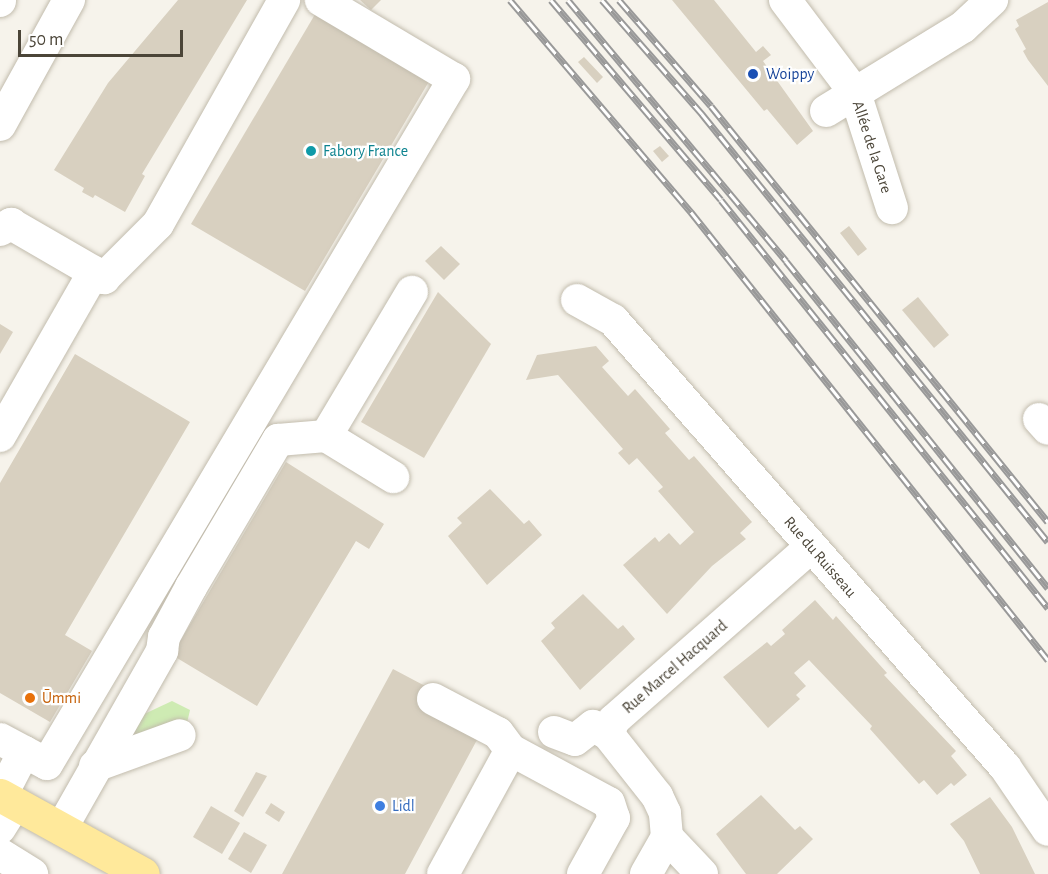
<!DOCTYPE html>
<meta charset="utf-8">
<style>
body{margin:0}
#map{position:relative;width:1048px;height:874px;overflow:hidden;background:#f6f3eb;font-family:"Alegreya Sans",sans-serif}
div>[style]{position:absolute}
[style*='--x']{left:calc(var(--x)*1px);top:calc(var(--y)*1px);width:calc(var(--w)*1px);rotate:calc(var(--a)*1deg)}
.green>*{inset:0;background:#ceebb3}
.building>*{inset:0;background:#d8d0c0}
.roads{filter:drop-shadow(0 0 2px #c2bcad) drop-shadow(0 0 2px #c2bcad)}
.minor>*{height:32px;margin:-16px;padding:0 16px;transform-origin:16px;border-radius:16px;background:#fff}
.major>*{height:33px;margin:-16.5px;padding:0 16.5px;transform-origin:16.5px;border-radius:16.5px;background:#ffe99b}
.rail>*{height:7px;margin-top:-3.5px;transform-origin:0;background:repeating-linear-gradient(90deg,#fff 0 14px,#999 0 28px);box-sizing:border-box;border-block:2px solid #999}
.dots>*{width:16px;height:16px;translate:-50% -50%;box-sizing:border-box;border:3px solid #fff;border-radius:50%}
span{translate:-50% -50%;white-space:nowrap;text-align:center;line-height:1.15;-webkit-text-stroke:4.5px #fff;paint-order:stroke}
.transit-label{font-size:16px;color:#164399}
.left{translate:0 -50%;text-align:left}
.street-label{font-size:16px;color:#4b4538}
.culture-label{font-size:16px;color:#0d838f}
.food-label{font-size:16px;color:#c56008}
.shop-label{font-size:16px;color:#366cbe}
.scale{position:absolute;left:18px;top:30px;width:165px;height:27px;box-sizing:border-box;border:3px solid #4b4538;border-top:0;padding-left:8px;font-size:18px;line-height:21px;white-space:nowrap;color:#4b4538;-webkit-text-stroke:4px #fff;paint-order:stroke}
</style>
<div id="map">
<div class="green">
<div style="clip-path:polygon(172px 701px,190px 710px,187px 723px,130px 742px,128px 727px,140px 716px)"></div>
</div>
<div class="building">
<div style="clip-path:polygon(178px 0,247px 0,142px 174px,145px 176px,125px 212px,95px 195px,93px 198px,82px 192px,84px 188px,54px 170px,108px 83px)"></div>
<div style="clip-path:polygon(360px 0,381px 0,371px 10px)"></div>
<div style="clip-path:polygon(672px 0,714px 0,756px 52px,763px 46px,771px 55px,763px 61px,813px 131px,797px 145px,767px 109px,764px 111px)"></div>
<div style="clip-path:polygon(1048px 2px,1048px 86px,1028px 60px,1023px 51px,1026px 49px,1015px 29px,1019px 26px,1016px 20px)"></div>
<div style="clip-path:polygon(317px 11px,431px 78px,305px 291px,191px 224px)"></div>
<div style="clip-path:polygon(584px 57px,603px 77px,597px 83px,578px 62px)"></div>
<div style="clip-path:polygon(660px 146px,669px 156px,662px 162px,653px 151px)"></div>
<div style="clip-path:polygon(849px 226px,867px 249px,858px 256px,840px 233px)"></div>
<div style="clip-path:polygon(441px 246px,460px 264px,444px 280px,425px 261px)"></div>
<div style="clip-path:polygon(438px 292px,491px 344px,424px 458px,361px 422px)"></div>
<div style="clip-path:polygon(918px 297px,949px 335px,934px 348px,902px 310px)"></div>
<div style="clip-path:polygon(0 324px,13px 332px,0 354px)"></div>
<div style="clip-path:polygon(596px 346px,609px 361px,602px 367px,611px 377px,628px 396px,635px 389px,670px 429px,665px 433px,689px 460px,694px 456px,752px 522px,740px 533px,746px 539px,712px 566px,667px 614px,623px 565px,655px 537px,659px 542px,669px 533px,680px 545px,694px 532px,658px 491px,663px 487px,637px 458px,629px 465px,618px 453px,623px 449px,558px 375px,526px 380px,537px 355px)"></div>
<div style="clip-path:polygon(75px 354px,190px 422px,65px 635px,92px 651px,50px 722px,0 693px,0 483px)"></div>
<div style="clip-path:polygon(286px 462px,384px 524px,369px 549px,356px 541px,257px 706px,172px 655px)"></div>
<div style="clip-path:polygon(490px 489px,524px 524px,529px 520px,542px 535px,487px 585px,448px 536px,462px 523px,457px 518px)"></div>
<div style="clip-path:polygon(583px 594px,618px 629px,623px 625px,635px 639px,580px 690px,541px 641px,555px 628px,551px 623px)"></div>
<div style="clip-path:polygon(815px 600px,833px 620px,836px 616px,887px 673px,884px 675px,956px 751px,951px 756px,967px 775px,954px 786px,951px 783px,937px 795px,924px 780px,919px 784px,870px 729px,872px 726px,809px 660px,794px 673px,806px 686px,796px 695px,800px 699px,768px 728px,723px 677px,767px 642px,771px 646px,785px 634px,782px 630px)"></div>
<div style="clip-path:polygon(393px 669px,427px 687px,417px 705px,478px 738px,405px 874px,282px 874px)"></div>
<div style="clip-path:polygon(256px 772px,267px 776px,243px 817px,234px 811px)"></div>
<div style="clip-path:polygon(761px 795px,795px 830px,800px 826px,813px 839px,777px 874px,746px 874px,716px 834px)"></div>
<div style="clip-path:polygon(990px 797px,1012px 827px,1035px 874px,980px 874px,964px 841px,950px 824px)"></div>
<div style="clip-path:polygon(271px 803px,285px 812px,279px 822px,265px 813px)"></div>
<div style="clip-path:polygon(211px 806px,240px 823px,222px 854px,193px 837px)"></div>
<div style="clip-path:polygon(244px 832px,267px 845px,251px 873px,228px 859px)"></div>
</div>
<div class="roads">
<div class="minor">
<div style="--x:785;--y:0;--w:116;--a:53"></div>
<div style="--x:855;--y:93;--w:121;--a:72.2"></div>
<div style="--x:0;--y:1;--w:1;--a:-90"></div>
<div style="--x:826;--y:111;--w:161;--a:-31.5"></div>
<div style="--x:963;--y:27;--w:40;--a:-43"></div>
<div style="--x:0;--y:125;--w:143;--a:-61.1"></div>
<div style="--x:0;--y:230;--w:13;--a:-29"></div>
<div style="--x:11;--y:224;--w:108;--a:30.1"></div>
<div style="--x:104;--y:278;--w:76;--a:-45"></div>
<div style="--x:158;--y:224;--w:257;--a:-60.6"></div>
<div style="--x:577;--y:300;--w:41;--a:29.1"></div>
<div style="--x:613;--y:320;--w:595;--a:48.75"></div>
<div style="--x:1005;--y:767;--w:76;--a:55.7"></div>
<div style="--x:1039;--y:419;--w:13;--a:48"></div>
<div style="--x:0;--y:436;--w:189;--a:-60.2"></div>
<div style="--x:326;--y:436;--w:79;--a:31.5"></div>
<div style="--x:433;--y:699;--w:73;--a:27.6"></div>
<div style="--x:498;--y:733;--w:21;--a:53"></div>
<div style="--x:511;--y:750;--w:111;--a:28.4"></div>
<div style="--x:609;--y:803;--w:16;--a:72"></div>
<div style="--x:614;--y:818;--w:64;--a:119"></div>
<div style="--x:554;--y:732;--w:22;--a:21"></div>
<div style="--x:575;--y:740;--w:23;--a:-38"></div>
<div style="--x:593;--y:726;--w:17;--a:28"></div>
<div style="--x:0;--y:739;--w:53;--a:28"></div>
<div style="--x:47;--y:764;--w:797;--a:-59.28"></div>
<div style="--x:454;--y:79;--w:155;--a:-149.3"></div>
<div style="--x:95;--y:766;--w:90;--a:-20"></div>
<div style="--x:1;--y:796;--w:50;--a:-62.4"></div>
<div style="--x:0;--y:828;--w:28;--a:-58"></div>
<div style="--x:61;--y:829;--w:205;--a:-60.4"></div>
<div style="--x:162;--y:651;--w:14;--a:-82"></div>
<div style="--x:164;--y:637;--w:57;--a:-61.6"></div>
<div style="--x:191;--y:587;--w:171;--a:-59.4"></div>
<div style="--x:278;--y:440;--w:48;--a:-4.8"></div>
<div style="--x:326;--y:436;--w:168;--a:-59.2"></div>
<div style="--x:667;--y:837;--w:51;--a:46.6"></div>
<div style="--x:0;--y:854;--w:38;--a:32"></div>
<div style="--x:443;--y:874;--w:141;--a:-61.3"></div>
<div style="--x:646;--y:874;--w:43;--a:-60.4"></div>
<div style="--x:667;--y:837;--w:24;--a:-95"></div>
<div style="--x:665;--y:813;--w:19;--a:-115"></div>
<div style="--x:657;--y:796;--w:79;--a:-128.3"></div>
<div style="--x:608;--y:734;--w:15;--a:-67"></div>
<div style="--x:614;--y:720;--w:262;--a:-41.3"></div>
</div>
<div class="major">
<div style="--x:0;--y:795;--w:163;--a:28.9"></div>
</div>
</div>
<div class="rail">
<div style="--x:510;--y:0;--w:279;--a:49.5"></div>
<div style="--x:691;--y:212;--w:573;--a:51.45"></div>
<div style="--x:551;--y:0;--w:262;--a:49.6"></div>
<div style="--x:721;--y:200;--w:523;--a:51.29"></div>
<div style="--x:568;--y:0;--w:340;--a:50.1"></div>
<div style="--x:786;--y:261;--w:419;--a:51.3"></div>
<div style="--x:602;--y:0;--w:152;--a:48.7"></div>
<div style="--x:702;--y:114;--w:550;--a:51.05"></div>
<div style="--x:619;--y:0;--w:140;--a:49"></div>
<div style="--x:711;--y:106;--w:535;--a:50.99"></div>
</div>
<div class="dots">
<div style="left:753px;top:74px;background:#1a4fb4"></div>
<div style="left:311px;top:151px;background:#0f9aa8"></div>
<div style="left:30px;top:698px;background:#e8710a"></div>
<div style="left:380px;top:806px;background:#3f7fe0"></div>
</div>
<div class="transit-label">
<span class="left" style="left:766px;top:74px">Woippy</span>
</div>
<div class="street-label">
<span style="left:872px;top:147px;rotate:72deg">Allée de la Gare</span>
<span style="left:820px;top:557px;rotate:49deg">Rue du Ruisseau</span>
<span style="left:675px;top:667px;rotate:-41deg">Rue Marcel Hacquard</span>
</div>
<div class="culture-label">
<span class="left" style="left:323px;top:151px">Fabory France</span>
</div>
<div class="food-label">
<span class="left" style="left:42px;top:698px">Ūmmi</span>
</div>
<div class="shop-label">
<span class="left" style="left:392px;top:806px">Lidl</span>
</div>
<div class="scale">50 m</div>
</div>
